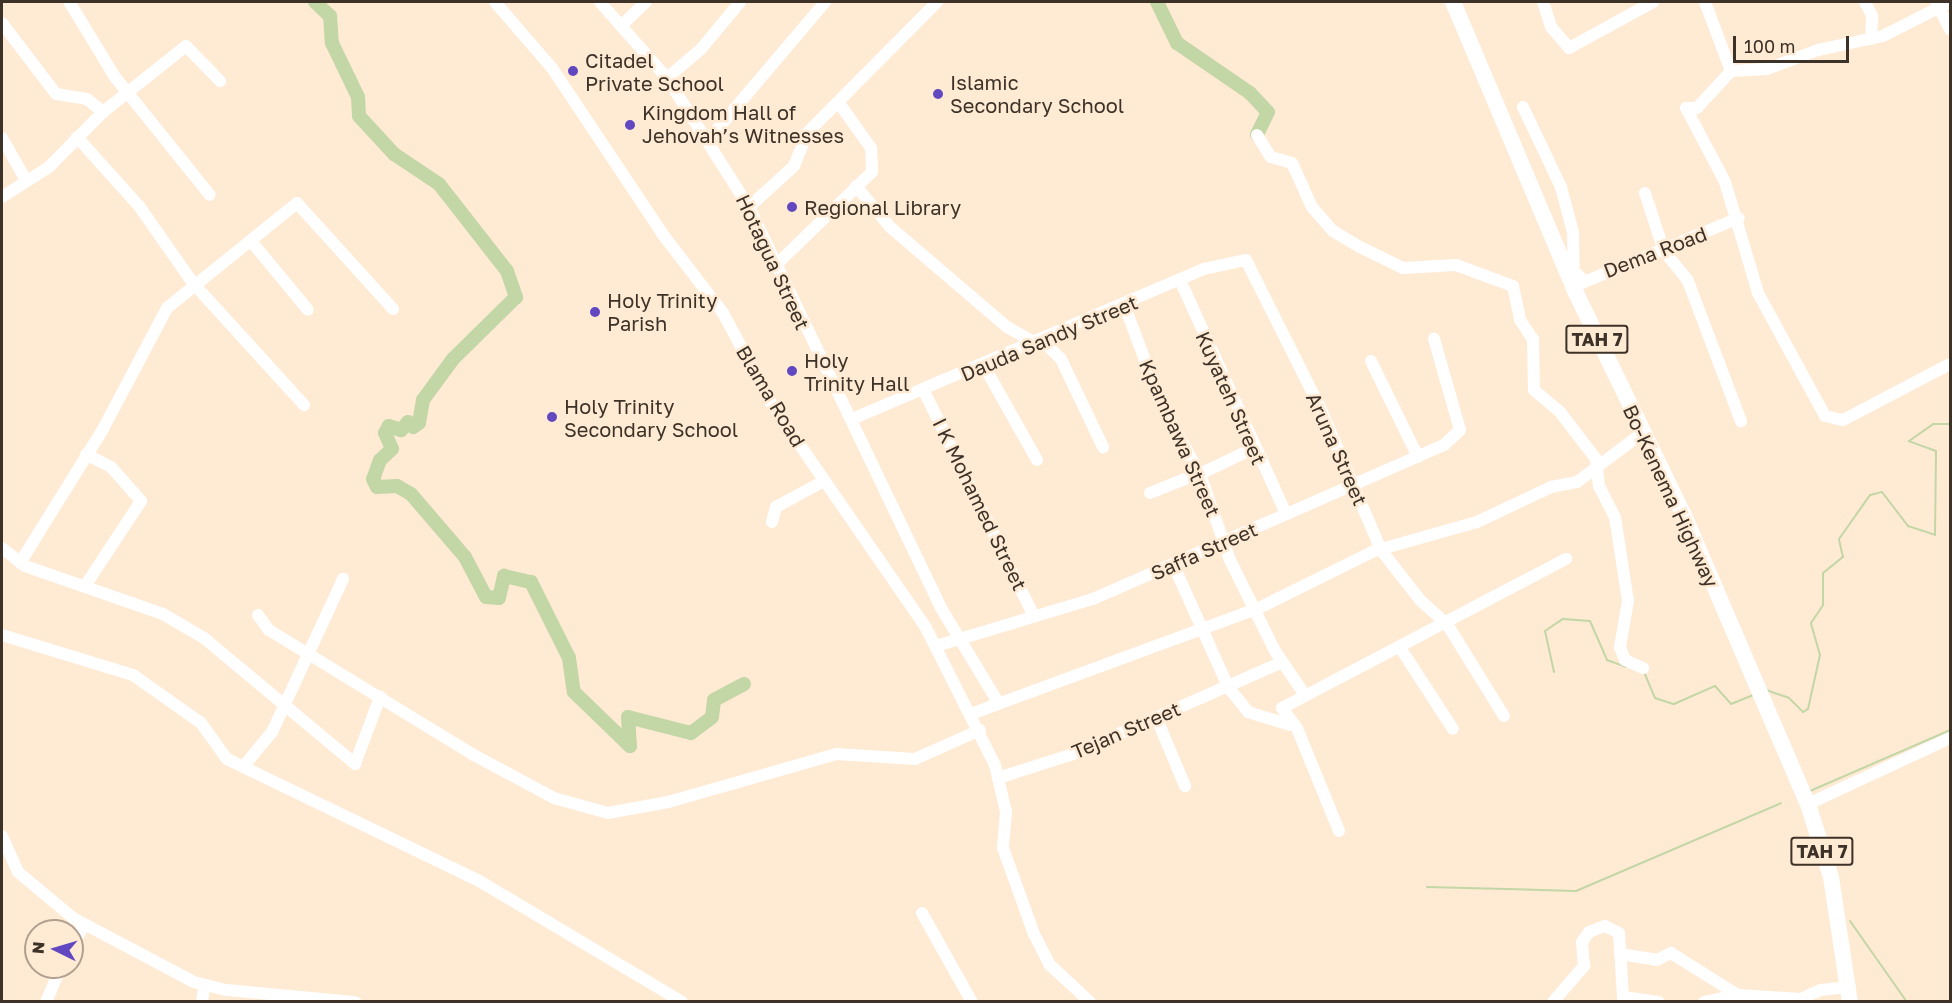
<!DOCTYPE html>
<meta charset="utf-8">
<style>
body{margin:0}
#map{position:relative;width:1952px;height:1003px;overflow:hidden;background:#ffead4;font-family:"Golos Text",sans-serif}
div>[style]{position:absolute}
[style*='--x']{left:calc(var(--x)*1px);top:calc(var(--y)*1px);width:calc(var(--w)*1px);rotate:calc(var(--a)*1deg)}
.stream>*{height:2px;margin:-1px;padding:0 1px;transform-origin:1px;border-radius:1px;background:#c3d6a6}
.river>*{height:14px;margin:-7px;padding:0 7px;transform-origin:7px;border-radius:7px;background:#c3d6a6}
.minor>*{height:12px;margin:-6px;padding:0 6px;transform-origin:6px;border-radius:6px;background:#fff}
.highway>*{height:16px;margin:-8px;padding:0 8px;transform-origin:8px;border-radius:8px;background:#fff}
.dots>*{width:16px;height:16px;translate:-50% -50%;box-sizing:border-box;border:3px solid #ffead4;border-radius:50%}
span{translate:-50% -50%;white-space:nowrap;text-align:center;line-height:1.15;-webkit-text-stroke:5px #ffead4;paint-order:stroke}
.shield-label span{padding:2px 4px;background:#ffead4;border:2px solid;border-radius:4px;-webkit-text-stroke-width:0}
.shield-label{font-size:18px;color:#3c3227;font-weight:700}
.poi-label{font-size:20px;color:#3c3227}
.left{translate:0 -50%;text-align:left}
.street-label{font-size:20px;color:#3c3227}
.frame{position:absolute;inset:0;border:3px solid #3c3227;pointer-events:none}
.north{position:absolute;left:24px;top:919px;width:60px;height:60px;box-sizing:border-box;background:#ffead4;border:2px solid #b1a08f;border-radius:50%;rotate:275deg;font-size:16px;font-weight:700;line-height:24px;text-align:center;color:#3c3227}
.north::after{content:'';display:block;margin:auto;width:21px;height:27px;background:#6148c1;clip-path:polygon(50% 0,100% 100%,50% 72%,0 100%)}
.scale{position:absolute;left:1733px;top:36px;width:116px;height:27px;box-sizing:border-box;border:3px solid #3c3227;border-top:0;padding-left:8px;font-size:18px;line-height:21px;white-space:nowrap;color:#3c3227;-webkit-text-stroke:4px #ffead4;paint-order:stroke}
</style>
<div id="map">
<div class="stream">
<div style="--x:1554;--y:672;--w:42;--a:-102.4"></div>
<div style="--x:1545;--y:631;--w:22;--a:-34"></div>
<div style="--x:1563;--y:619;--w:27;--a:4"></div>
<div style="--x:1590;--y:621;--w:43;--a:66.4"></div>
<div style="--x:1607;--y:660;--w:20;--a:20"></div>
<div style="--x:1644;--y:672;--w:28;--a:67"></div>
<div style="--x:1655;--y:698;--w:20;--a:18"></div>
<div style="--x:1674;--y:704;--w:45;--a:-23.7"></div>
<div style="--x:1715;--y:686;--w:24;--a:48"></div>
<div style="--x:1731;--y:704;--w:24;--a:-22"></div>
<div style="--x:1766;--y:690;--w:24;--a:19"></div>
<div style="--x:1789;--y:698;--w:20;--a:45"></div>
<div style="--x:1803;--y:712;--w:6;--a:-31"></div>
<div style="--x:1808;--y:709;--w:55;--a:-77.5"></div>
<div style="--x:1820;--y:655;--w:33;--a:-106"></div>
<div style="--x:1811;--y:623;--w:22;--a:-56"></div>
<div style="--x:1823;--y:605;--w:32;--a:-90"></div>
<div style="--x:1823;--y:573;--w:26;--a:-39"></div>
<div style="--x:1843;--y:557;--w:18;--a:-103"></div>
<div style="--x:1839;--y:539;--w:54;--a:-54.8"></div>
<div style="--x:1870;--y:495;--w:12;--a:-14"></div>
<div style="--x:1882;--y:492;--w:43;--a:52.6"></div>
<div style="--x:1908;--y:526;--w:28;--a:18"></div>
<div style="--x:1935;--y:535;--w:84;--a:-89.3"></div>
<div style="--x:1936;--y:451;--w:29;--a:-160"></div>
<div style="--x:1909;--y:441;--w:29;--a:-35"></div>
<div style="--x:1933;--y:424;--w:17;--a:0"></div>
<div style="--x:1810;--y:791;--w:153;--a:-23.5"></div>
<div style="--x:1427;--y:887;--w:149;--a:1.5"></div>
<div style="--x:1576;--y:891;--w:223;--a:-23.2"></div>
<div style="--x:1850;--y:921;--w:99;--a:54.9"></div>
</div>
<div class="river">
<div style="--x:315;--y:2;--w:21;--a:43"></div>
<div style="--x:330;--y:16;--w:27;--a:86"></div>
<div style="--x:332;--y:43;--w:60;--a:64.3"></div>
<div style="--x:358;--y:97;--w:19;--a:87"></div>
<div style="--x:359;--y:116;--w:52;--a:47.4"></div>
<div style="--x:394;--y:154;--w:54;--a:33.7"></div>
<div style="--x:439;--y:184;--w:110;--a:52"></div>
<div style="--x:507;--y:271;--w:28;--a:71"></div>
<div style="--x:516;--y:297;--w:88;--a:135.5"></div>
<div style="--x:453;--y:359;--w:51;--a:126.2"></div>
<div style="--x:423;--y:400;--w:23;--a:100"></div>
<div style="--x:419;--y:423;--w:7;--a:146"></div>
<div style="--x:413;--y:427;--w:7;--a:-135"></div>
<div style="--x:408;--y:422;--w:11;--a:131"></div>
<div style="--x:401;--y:430;--w:13;--a:-162"></div>
<div style="--x:389;--y:426;--w:8;--a:120"></div>
<div style="--x:385;--y:433;--w:17;--a:66"></div>
<div style="--x:392;--y:449;--w:16;--a:137"></div>
<div style="--x:380;--y:460;--w:20;--a:110"></div>
<div style="--x:373;--y:479;--w:9;--a:63"></div>
<div style="--x:377;--y:487;--w:20;--a:-3"></div>
<div style="--x:397;--y:486;--w:16;--a:30"></div>
<div style="--x:411;--y:494;--w:83;--a:49.4"></div>
<div style="--x:465;--y:557;--w:45;--a:62.3"></div>
<div style="--x:486;--y:597;--w:13;--a:4"></div>
<div style="--x:499;--y:598;--w:23;--a:-77"></div>
<div style="--x:504;--y:576;--w:28;--a:13"></div>
<div style="--x:531;--y:582;--w:85;--a:63.4"></div>
<div style="--x:569;--y:658;--w:34;--a:82"></div>
<div style="--x:574;--y:692;--w:78;--a:44"></div>
<div style="--x:630;--y:746;--w:29;--a:-94"></div>
<div style="--x:628;--y:717;--w:65;--a:14.3"></div>
<div style="--x:691;--y:733;--w:26;--a:-37"></div>
<div style="--x:712;--y:717;--w:17;--a:-83"></div>
<div style="--x:714;--y:700;--w:34;--a:-28"></div>
<div style="--x:1157;--y:2;--w:46;--a:64"></div>
<div style="--x:1177;--y:43;--w:88;--a:34.4"></div>
<div style="--x:1250;--y:93;--w:26;--a:47"></div>
<div style="--x:1268;--y:112;--w:25;--a:116"></div>
</div>
<div class="minor">
<div style="--x:495;--y:2;--w:87;--a:49.2"></div>
<div style="--x:552;--y:68;--w:202;--a:56.3"></div>
<div style="--x:664;--y:236;--w:97;--a:52.5"></div>
<div style="--x:723;--y:313;--w:102;--a:61.9"></div>
<div style="--x:771;--y:403;--w:273;--a:55.4"></div>
<div style="--x:926;--y:628;--w:153;--a:63.3"></div>
<div style="--x:995;--y:765;--w:48;--a:76.8"></div>
<div style="--x:1006;--y:812;--w:36;--a:95"></div>
<div style="--x:1003;--y:848;--w:91;--a:70.2"></div>
<div style="--x:1034;--y:934;--w:34;--a:63"></div>
<div style="--x:1049;--y:964;--w:56;--a:42.8"></div>
<div style="--x:600;--y:2;--w:101;--a:48.6"></div>
<div style="--x:667;--y:78;--w:153;--a:57.6"></div>
<div style="--x:749;--y:207;--w:445;--a:64.4"></div>
<div style="--x:941;--y:608;--w:110;--a:58.8"></div>
<div style="--x:1543;--y:2;--w:26;--a:72"></div>
<div style="--x:1551;--y:27;--w:28;--a:49"></div>
<div style="--x:1569;--y:48;--w:96;--a:-28.7"></div>
<div style="--x:1705;--y:2;--w:74;--a:69.4"></div>
<div style="--x:1865;--y:2;--w:16;--a:63"></div>
<div style="--x:1872;--y:16;--w:23;--a:92"></div>
<div style="--x:1936;--y:2;--w:31;--a:63"></div>
<div style="--x:1950;--y:2;--w:75;--a:153.1"></div>
<div style="--x:1883;--y:36;--w:66;--a:167.8"></div>
<div style="--x:1818;--y:50;--w:54;--a:159.6"></div>
<div style="--x:1767;--y:69;--w:36;--a:177"></div>
<div style="--x:1731;--y:71;--w:50;--a:132.6"></div>
<div style="--x:1697;--y:108;--w:11;--a:180"></div>
<div style="--x:1686;--y:108;--w:84;--a:62.2"></div>
<div style="--x:1725;--y:182;--w:116;--a:73.4"></div>
<div style="--x:1758;--y:293;--w:140;--a:61.4"></div>
<div style="--x:1825;--y:416;--w:18;--a:13"></div>
<div style="--x:1843;--y:420;--w:121;--a:-27.6"></div>
<div style="--x:70;--y:3;--w:87;--a:58.7"></div>
<div style="--x:115;--y:77;--w:151;--a:51.2"></div>
<div style="--x:2;--y:23;--w:89;--a:52.7"></div>
<div style="--x:56;--y:94;--w:31;--a:9"></div>
<div style="--x:87;--y:99;--w:21;--a:39"></div>
<div style="--x:621;--y:26;--w:35;--a:-44"></div>
<div style="--x:667;--y:78;--w:45;--a:-40.5"></div>
<div style="--x:701;--y:49;--w:61;--a:-50.3"></div>
<div style="--x:1523;--y:107;--w:89;--a:64.6"></div>
<div style="--x:1561;--y:187;--w:47;--a:75.1"></div>
<div style="--x:1573;--y:232;--w:39;--a:89"></div>
<div style="--x:1574;--y:271;--w:11;--a:45"></div>
<div style="--x:1257;--y:135;--w:26;--a:58"></div>
<div style="--x:1271;--y:157;--w:22;--a:16"></div>
<div style="--x:1292;--y:163;--w:48;--a:65.6"></div>
<div style="--x:1312;--y:207;--w:32;--a:49"></div>
<div style="--x:1333;--y:231;--w:31;--a:31"></div>
<div style="--x:1360;--y:247;--w:48;--a:26"></div>
<div style="--x:1403;--y:268;--w:53;--a:-3.2"></div>
<div style="--x:1456;--y:265;--w:61;--a:20.2"></div>
<div style="--x:1513;--y:286;--w:35;--a:78"></div>
<div style="--x:1520;--y:320;--w:23;--a:56"></div>
<div style="--x:1533;--y:339;--w:51;--a:88.9"></div>
<div style="--x:1534;--y:390;--w:34;--a:40"></div>
<div style="--x:1560;--y:412;--w:59;--a:52.5"></div>
<div style="--x:1596;--y:459;--w:27;--a:84"></div>
<div style="--x:1599;--y:486;--w:35;--a:63"></div>
<div style="--x:1615;--y:517;--w:85;--a:81.2"></div>
<div style="--x:1628;--y:601;--w:47;--a:99.9"></div>
<div style="--x:1620;--y:647;--w:14;--a:69"></div>
<div style="--x:1625;--y:660;--w:20;--a:24"></div>
<div style="--x:77;--y:137;--w:93;--a:48.1"></div>
<div style="--x:139;--y:206;--w:94;--a:55"></div>
<div style="--x:193;--y:283;--w:165;--a:47.7"></div>
<div style="--x:2;--y:138;--w:48;--a:60.3"></div>
<div style="--x:709;--y:139;--w:180;--a:-49.7"></div>
<div style="--x:856;--y:186;--w:53;--a:50.3"></div>
<div style="--x:890;--y:227;--w:154;--a:40.5"></div>
<div style="--x:1007;--y:327;--w:33;--a:29"></div>
<div style="--x:1645;--y:193;--w:61;--a:71.9"></div>
<div style="--x:1664;--y:251;--w:38;--a:51"></div>
<div style="--x:1688;--y:281;--w:150;--a:69.3"></div>
<div style="--x:2;--y:197;--w:56;--a:-32.6"></div>
<div style="--x:49;--y:167;--w:77;--a:-45.5"></div>
<div style="--x:103;--y:112;--w:106;--a:-38.5"></div>
<div style="--x:186;--y:46;--w:49;--a:45.8"></div>
<div style="--x:749;--y:207;--w:61;--a:-42.3"></div>
<div style="--x:794;--y:166;--w:35;--a:-68"></div>
<div style="--x:807;--y:133;--w:185;--a:-45.2"></div>
<div style="--x:251;--y:241;--w:89;--a:50.4"></div>
<div style="--x:776;--y:265;--w:134;--a:-44.1"></div>
<div style="--x:872;--y:172;--w:24;--a:-92"></div>
<div style="--x:871;--y:148;--w:55;--a:-125.4"></div>
<div style="--x:1180;--y:280;--w:257;--a:65.6"></div>
<div style="--x:1577;--y:285;--w:175;--a:-22.5"></div>
<div style="--x:1125;--y:307;--w:108;--a:69.4"></div>
<div style="--x:1163;--y:408;--w:76;--a:60.7"></div>
<div style="--x:1200;--y:474;--w:91;--a:70.8"></div>
<div style="--x:1230;--y:560;--w:102;--a:63.7"></div>
<div style="--x:1275;--y:651;--w:53;--a:55.7"></div>
<div style="--x:1043;--y:341;--w:25;--a:45"></div>
<div style="--x:1061;--y:359;--w:98;--a:64.5"></div>
<div style="--x:1371;--y:361;--w:107;--a:63.9"></div>
<div style="--x:984;--y:366;--w:108;--a:60.6"></div>
<div style="--x:924;--y:391;--w:251;--a:64"></div>
<div style="--x:852;--y:419;--w:383;--a:-23.1"></div>
<div style="--x:1204;--y:269;--w:43;--a:-12.1"></div>
<div style="--x:1246;--y:260;--w:172;--a:63.4"></div>
<div style="--x:1323;--y:414;--w:148;--a:66.9"></div>
<div style="--x:1381;--y:550;--w:63;--a:52"></div>
<div style="--x:1420;--y:600;--w:36;--a:42"></div>
<div style="--x:1447;--y:624;--w:108;--a:58.2"></div>
<div style="--x:1200;--y:474;--w:58;--a:-25.7"></div>
<div style="--x:1150;--y:493;--w:48;--a:-21.8"></div>
<div style="--x:772;--y:522;--w:16;--a:-75"></div>
<div style="--x:776;--y:507;--w:55;--a:-28.4"></div>
<div style="--x:2;--y:548;--w:29;--a:38"></div>
<div style="--x:25;--y:566;--w:146;--a:19.2"></div>
<div style="--x:163;--y:614;--w:48;--a:30.3"></div>
<div style="--x:204;--y:638;--w:197;--a:39.8"></div>
<div style="--x:355;--y:764;--w:72;--a:-69.5"></div>
<div style="--x:20;--y:563;--w:158;--a:-58.2"></div>
<div style="--x:103;--y:429;--w:137;--a:-62.1"></div>
<div style="--x:167;--y:308;--w:167;--a:-38.9"></div>
<div style="--x:297;--y:203;--w:143;--a:47.8"></div>
<div style="--x:1174;--y:566;--w:133;--a:65.9"></div>
<div style="--x:1228;--y:687;--w:32;--a:51"></div>
<div style="--x:1248;--y:712;--w:44;--a:17.2"></div>
<div style="--x:85;--y:586;--w:102;--a:-56.6"></div>
<div style="--x:141;--y:501;--w:45;--a:-131.4"></div>
<div style="--x:111;--y:467;--w:28;--a:-153"></div>
<div style="--x:258;--y:615;--w:19;--a:54"></div>
<div style="--x:269;--y:630;--w:238;--a:31.4"></div>
<div style="--x:472;--y:754;--w:93;--a:28.2"></div>
<div style="--x:554;--y:798;--w:56;--a:15.5"></div>
<div style="--x:608;--y:813;--w:61;--a:-10.4"></div>
<div style="--x:668;--y:802;--w:175;--a:-15.9"></div>
<div style="--x:836;--y:754;--w:79;--a:3.6"></div>
<div style="--x:915;--y:759;--w:71;--a:-24"></div>
<div style="--x:2;--y:635;--w:137;--a:17"></div>
<div style="--x:133;--y:675;--w:83;--a:35.2"></div>
<div style="--x:201;--y:723;--w:44;--a:54.2"></div>
<div style="--x:227;--y:759;--w:282;--a:25.8"></div>
<div style="--x:481;--y:882;--w:234;--a:30.8"></div>
<div style="--x:936;--y:646;--w:164;--a:-16.7"></div>
<div style="--x:1093;--y:599;--w:383;--a:-23.7"></div>
<div style="--x:1444;--y:445;--w:22;--a:-43"></div>
<div style="--x:1460;--y:430;--w:95;--a:-105.9"></div>
<div style="--x:1401;--y:649;--w:95;--a:57"></div>
<div style="--x:971;--y:714;--w:305;--a:-20.2"></div>
<div style="--x:1257;--y:609;--w:131;--a:-26.4"></div>
<div style="--x:1374;--y:551;--w:107;--a:-15.7"></div>
<div style="--x:1477;--y:522;--w:82;--a:-25.3"></div>
<div style="--x:1551;--y:487;--w:26;--a:-11"></div>
<div style="--x:1577;--y:482;--w:80;--a:-36.9"></div>
<div style="--x:1156;--y:717;--w:75;--a:67.2"></div>
<div style="--x:243;--y:767;--w:45;--a:-50.4"></div>
<div style="--x:272;--y:732;--w:169;--a:-65.1"></div>
<div style="--x:998;--y:778;--w:79;--a:-17.7"></div>
<div style="--x:1073;--y:754;--w:229;--a:-23.7"></div>
<div style="--x:1808;--y:804;--w:157;--a:-24.9"></div>
<div style="--x:1339;--y:831;--w:111;--a:-112.2"></div>
<div style="--x:1297;--y:728;--w:25;--a:-127"></div>
<div style="--x:1282;--y:708;--w:321;--a:-27.7"></div>
<div style="--x:2;--y:836;--w:39;--a:66"></div>
<div style="--x:18;--y:872;--w:72;--a:39.9"></div>
<div style="--x:73;--y:918;--w:137;--a:27.9"></div>
<div style="--x:194;--y:982;--w:34;--a:14"></div>
<div style="--x:227;--y:990;--w:129;--a:5.4"></div>
<div style="--x:922;--y:913;--w:102;--a:60.7"></div>
<div style="--x:72;--y:946;--w:24;--a:-60"></div>
<div style="--x:1620;--y:954;--w:37;--a:9"></div>
<div style="--x:1657;--y:960;--w:16;--a:-27"></div>
<div style="--x:1671;--y:953;--w:79;--a:32.1"></div>
<div style="--x:46;--y:1002;--w:38;--a:-67"></div>
<div style="--x:202;--y:1002;--w:15;--a:-82"></div>
<div style="--x:1553;--y:1002;--w:48;--a:-49.3"></div>
<div style="--x:1584;--y:966;--w:24;--a:-95"></div>
<div style="--x:1582;--y:942;--w:12;--a:-55"></div>
<div style="--x:1589;--y:932;--w:17;--a:-21"></div>
<div style="--x:1605;--y:926;--w:16;--a:27"></div>
<div style="--x:1619;--y:933;--w:64;--a:86.4"></div>
<div style="--x:1623;--y:997;--w:36;--a:8"></div>
<div style="--x:1704;--y:1002;--w:35;--a:-12"></div>
<div style="--x:1738;--y:995;--w:63;--a:3.6"></div>
<div style="--x:1801;--y:999;--w:21;--a:-25"></div>
<div style="--x:1820;--y:990;--w:30;--a:-6"></div>
</div>
<div class="highway">
<div style="--x:1453;--y:2;--w:311;--a:67.1"></div>
<div style="--x:1574;--y:289;--w:249;--a:64.1"></div>
<div style="--x:1683;--y:513;--w:317;--a:66.8"></div>
<div style="--x:1808;--y:804;--w:77;--a:72.5"></div>
<div style="--x:1831;--y:877;--w:126;--a:81.4"></div>
</div>
<div class="dots">
<div style="left:573px;top:71px;background:#6148c1"></div>
<div style="left:938px;top:94px;background:#6148c1"></div>
<div style="left:630px;top:125px;background:#6148c1"></div>
<div style="left:792px;top:207px;background:#6148c1"></div>
<div style="left:595px;top:312px;background:#6148c1"></div>
<div style="left:792px;top:371px;background:#6148c1"></div>
<div style="left:552px;top:417px;background:#6148c1"></div>
</div>
<div class="shield-label">
<span style="left:1597px;top:339px">TAH 7</span>
<span style="left:1822px;top:851px">TAH 7</span>
</div>
<div class="poi-label">
<span class="left" style="left:585px;top:72px">Citadel<br>Private School</span>
<span class="left" style="left:950px;top:94px">Islamic<br>Secondary School</span>
<span class="left" style="left:642px;top:124px">Kingdom Hall of<br>Jehovah’s Witnesses</span>
<span class="left" style="left:804px;top:207px">Regional Library</span>
<span class="left" style="left:607px;top:312px">Holy Trinity<br>Parish</span>
<span class="left" style="left:804px;top:372px">Holy<br>Trinity Hall</span>
<span class="left" style="left:564px;top:418px">Holy Trinity<br>Secondary School</span>
</div>
<div class="street-label">
<span style="left:1655px;top:252px;rotate:-21deg">Dema Road</span>
<span style="left:773px;top:262px;rotate:65deg">Hotagua Street</span>
<span style="left:1049px;top:338px;rotate:-23deg">Dauda Sandy Street</span>
<span style="left:771px;top:396px;rotate:59deg">Blama Road</span>
<span style="left:1231px;top:398px;rotate:66deg">Kuyateh Street</span>
<span style="left:1180px;top:438px;rotate:66deg">Kpambawa Street</span>
<span style="left:1337px;top:449px;rotate:66deg">Aruna Street</span>
<span style="left:1671px;top:496px;rotate:65deg">Bo-Kenema Highway</span>
<span style="left:980px;top:504px;rotate:64deg">I K Mohamed Street</span>
<span style="left:1204px;top:551px;rotate:-24deg">Saffa Street</span>
<span style="left:1126px;top:730px;rotate:-23deg">Tejan Street</span>
</div>
<div class="frame"></div>
<div class="north">N</div>
<div class="scale">100 m</div>
</div>
